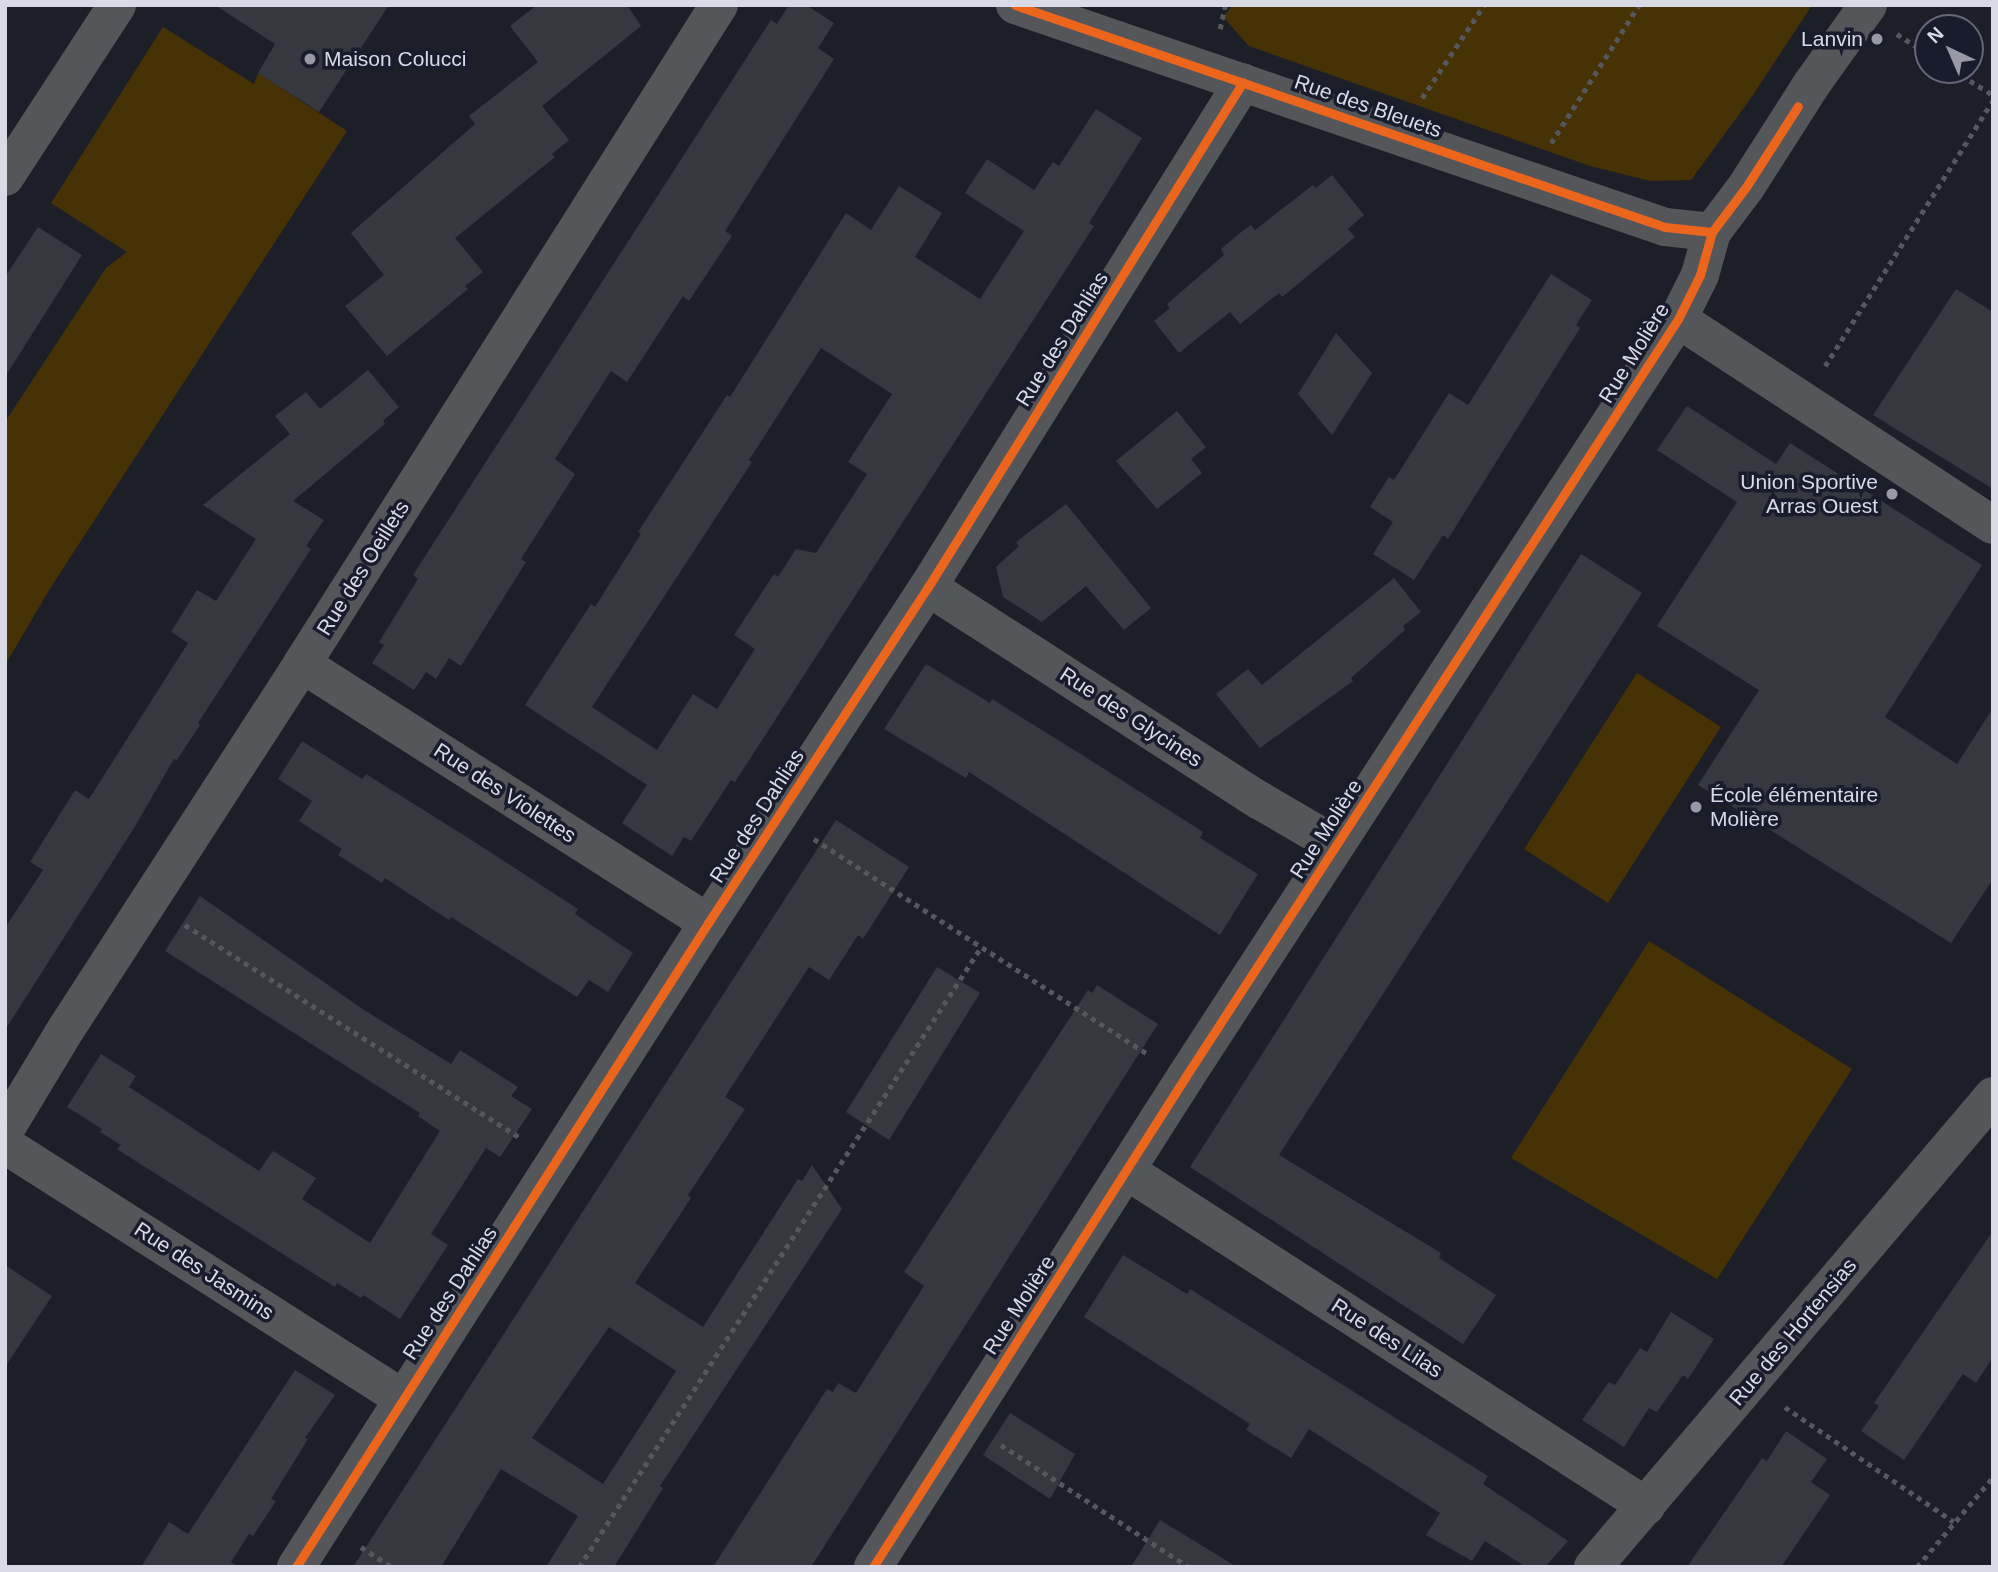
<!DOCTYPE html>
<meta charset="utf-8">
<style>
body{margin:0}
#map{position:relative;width:1998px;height:1572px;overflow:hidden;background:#1d1f28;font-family:Arial,sans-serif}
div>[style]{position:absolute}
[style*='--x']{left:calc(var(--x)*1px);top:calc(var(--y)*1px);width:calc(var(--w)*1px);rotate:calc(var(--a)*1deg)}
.green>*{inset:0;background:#473206}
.building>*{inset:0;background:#363840}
.path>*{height:4.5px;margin-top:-2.25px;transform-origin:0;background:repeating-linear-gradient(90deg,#56575d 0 5px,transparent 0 10px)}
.street>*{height:38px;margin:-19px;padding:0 19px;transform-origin:19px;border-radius:19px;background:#54565a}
.cycleway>*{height:9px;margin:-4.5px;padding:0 4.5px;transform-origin:4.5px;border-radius:4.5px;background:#eb651d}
.dots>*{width:19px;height:19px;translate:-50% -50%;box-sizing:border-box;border:4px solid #191c2c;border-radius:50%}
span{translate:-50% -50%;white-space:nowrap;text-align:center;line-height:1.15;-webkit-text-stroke:7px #191c2c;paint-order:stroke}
.poi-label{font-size:21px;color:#d8dbe6}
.right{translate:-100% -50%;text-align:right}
.left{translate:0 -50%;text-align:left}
.street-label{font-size:21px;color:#d8dbe6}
.frame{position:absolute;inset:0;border:7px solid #d8dbe6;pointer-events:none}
.north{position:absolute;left:1914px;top:14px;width:70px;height:70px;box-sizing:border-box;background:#191c2c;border:2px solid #656876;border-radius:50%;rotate:316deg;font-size:19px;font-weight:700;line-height:28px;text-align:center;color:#d8dbe6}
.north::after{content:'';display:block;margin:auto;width:24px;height:32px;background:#9799a4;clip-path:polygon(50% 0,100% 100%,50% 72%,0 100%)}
</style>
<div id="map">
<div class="green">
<div style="clip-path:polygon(1233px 5px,1812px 5px,1751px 98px,1691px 180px,1650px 181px,1590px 166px,1249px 46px,1223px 17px)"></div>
<div style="clip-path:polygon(163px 27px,254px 84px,258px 73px,347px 131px,51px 587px,5px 665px,5px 422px,106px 268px,127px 252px,51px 203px)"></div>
<div style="clip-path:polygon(1637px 673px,1721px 727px,1608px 903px,1524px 849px)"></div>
<div style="clip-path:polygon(1649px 941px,1852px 1069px,1717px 1279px,1511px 1158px)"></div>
</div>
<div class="building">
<div style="clip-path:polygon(215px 5px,389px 5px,319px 112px,258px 73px,275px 44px)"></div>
<div style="clip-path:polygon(537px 5px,627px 5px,641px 26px,542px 106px,569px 140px,552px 154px,555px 157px,455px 238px,483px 272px,465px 286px,468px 289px,387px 356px,345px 306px,384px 275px,351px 233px,475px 124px,469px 116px,538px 62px,510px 26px)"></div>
<div style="clip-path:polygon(789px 5px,806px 5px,834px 23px,818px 48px,834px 59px,725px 231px,732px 236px,689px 301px,683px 296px,627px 382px,611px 371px,555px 459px,575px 474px,521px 559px,526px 562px,461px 666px,449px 658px,436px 679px,426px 672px,414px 690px,372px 663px,384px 645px,379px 642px,418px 579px,413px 575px,771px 20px,777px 24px)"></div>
<div style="clip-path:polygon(evenodd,1096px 109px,1142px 138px,1089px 223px,1094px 226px,735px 782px,731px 780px,691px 841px,684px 837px,672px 856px,622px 823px,647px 785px,525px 705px,591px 604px,595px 607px,641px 534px,638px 532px,727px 395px,730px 397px,846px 213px,871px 230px,899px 186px,942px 213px,915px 257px,980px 299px,1024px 231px,965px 193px,987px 159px,1034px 190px,1053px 162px,1059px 166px,1096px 109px,821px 348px,892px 394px,848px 462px,867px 474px,816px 553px,796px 549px,778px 577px,774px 574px,734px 635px,755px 649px,717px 709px,693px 694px,657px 750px,592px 707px,752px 462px,749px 460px,821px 348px)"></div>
<div style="clip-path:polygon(1332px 175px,1364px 215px,1348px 229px,1355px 237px,1282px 297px,1279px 293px,1240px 324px,1230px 312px,1179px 353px,1154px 321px,1170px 308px,1167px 304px,1224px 255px,1221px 249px,1240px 233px,1251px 225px,1255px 230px,1313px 185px,1316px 188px)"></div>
<div style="clip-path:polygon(38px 227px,82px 255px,5px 377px,5px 277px)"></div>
<div style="clip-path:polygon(1551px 274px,1592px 300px,1576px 325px,1580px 328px,1448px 539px,1443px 535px,1414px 580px,1373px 554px,1393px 522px,1370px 507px,1389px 477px,1394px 480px,1449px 393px,1468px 405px)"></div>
<div style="clip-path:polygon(1956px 289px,1993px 312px,1993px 489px,1873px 415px)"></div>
<div style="clip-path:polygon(1336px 333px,1372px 373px,1332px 435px,1298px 394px)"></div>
<div style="clip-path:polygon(368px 370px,399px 407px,383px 421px,385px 424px,293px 501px,324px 520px,306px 546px,311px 549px,198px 723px,200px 725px,188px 743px,177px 760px,174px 759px,134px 828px,5px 1030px,5px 928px,43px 870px,30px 862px,75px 790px,89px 799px,188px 643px,171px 632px,197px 590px,216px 601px,256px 539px,203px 505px,290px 434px,275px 416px,306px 392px,320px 409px)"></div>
<div style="clip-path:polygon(1687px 406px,1776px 464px,1790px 443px,1982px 565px,1885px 717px,1957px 764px,1993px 708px,1993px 879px,1951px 943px,1698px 785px,1759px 690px,1657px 626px,1737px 502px,1657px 450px)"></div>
<div style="clip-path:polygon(1177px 411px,1206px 447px,1191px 459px,1202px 473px,1157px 509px,1116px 461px)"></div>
<div style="clip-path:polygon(1066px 504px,1151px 608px,1124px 630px,1086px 586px,1042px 622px,1003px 597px,996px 567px,1019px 546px,1016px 542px)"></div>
<div style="clip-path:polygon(1581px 554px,1642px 593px,1279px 1155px,1441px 1253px,1439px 1258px,1496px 1295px,1463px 1344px,1190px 1167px)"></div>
<div style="clip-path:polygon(1394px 578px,1421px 612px,1403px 626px,1405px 630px,1351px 678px,1353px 681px,1260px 748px,1216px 694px,1248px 669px,1262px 685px)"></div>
<div style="clip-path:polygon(926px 664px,990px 703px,992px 699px,1079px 753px,1203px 832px,1200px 838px,1258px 874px,1220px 935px,969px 772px,966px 778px,884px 729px)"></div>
<div style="clip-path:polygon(302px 741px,362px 779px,366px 774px,473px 841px,578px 909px,575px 914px,633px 953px,608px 992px,589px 980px,577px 997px,451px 917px,449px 920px,385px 878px,382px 883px,338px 855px,342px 849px,299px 821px,312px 801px,278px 779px)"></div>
<div style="clip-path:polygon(evenodd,836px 820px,909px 867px,863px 939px,858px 935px,829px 980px,809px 967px,725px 1097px,745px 1109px,688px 1195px,691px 1198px,635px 1283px,703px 1327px,798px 1179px,802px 1181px,812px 1165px,842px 1209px,660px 1486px,663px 1488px,614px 1567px,546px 1567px,578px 1516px,501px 1469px,441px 1567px,353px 1567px,836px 820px,609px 1327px,676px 1371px,603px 1484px,532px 1438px,609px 1327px)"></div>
<div style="clip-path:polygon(200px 896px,364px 1010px,451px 1064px,460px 1050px,518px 1087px,511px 1096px,532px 1109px,500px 1157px,486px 1148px,431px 1234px,448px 1245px,400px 1319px,363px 1295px,361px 1298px,337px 1283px,335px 1287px,142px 1165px,117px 1149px,121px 1145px,100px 1132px,102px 1129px,67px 1107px,101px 1054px,136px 1076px,129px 1087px,259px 1171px,273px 1151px,316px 1178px,302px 1199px,370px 1243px,440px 1131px,418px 1116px,420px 1113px,165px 951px)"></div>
<div style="clip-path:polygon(937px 967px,980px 993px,889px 1140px,846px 1112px)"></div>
<div style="clip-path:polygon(1097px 985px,1158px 1024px,811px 1567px,713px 1567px,827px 1389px,833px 1392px,838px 1383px,856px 1393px,924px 1286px,904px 1272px,1088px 990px,1092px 993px)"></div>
<div style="clip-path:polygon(1993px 1231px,1993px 1357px,1976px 1383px,1963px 1374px,1904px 1460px,1861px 1431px,1879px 1406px,1874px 1403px)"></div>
<div style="clip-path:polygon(1123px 1255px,1187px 1294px,1190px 1289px,1488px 1476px,1483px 1484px,1568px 1541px,1545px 1567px,1526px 1567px,1485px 1541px,1472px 1561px,1426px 1535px,1440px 1513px,1309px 1429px,1291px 1458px,1246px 1430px,1250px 1424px,1084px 1317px)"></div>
<div style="clip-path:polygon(5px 1265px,52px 1296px,5px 1367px)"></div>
<div style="clip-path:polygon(1671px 1312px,1714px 1339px,1688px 1379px,1683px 1375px,1657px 1412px,1649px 1408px,1624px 1447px,1582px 1420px,1609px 1382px,1615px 1385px,1640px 1348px,1647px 1352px)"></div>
<div style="clip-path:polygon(295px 1370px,335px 1395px,305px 1438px,308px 1439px,271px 1499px,276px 1501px,253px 1536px,249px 1534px,231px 1562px,239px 1567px,141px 1567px,169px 1522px,188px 1534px)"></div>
<div style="clip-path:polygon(1010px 1413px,1075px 1454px,1050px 1499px,983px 1455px)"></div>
<div style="clip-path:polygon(1786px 1431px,1827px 1459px,1811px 1482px,1830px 1495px,1781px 1567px,1687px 1567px,1762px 1458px,1767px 1461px)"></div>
<div style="clip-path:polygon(1160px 1520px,1237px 1567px,1131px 1567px)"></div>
</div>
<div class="path">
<div style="--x:1220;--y:29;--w:25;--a:-78"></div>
<div style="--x:1897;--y:34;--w:37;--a:33"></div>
<div style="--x:1953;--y:70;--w:47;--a:32"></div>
<div style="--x:1422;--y:98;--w:112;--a:-56.3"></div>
<div style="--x:1551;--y:143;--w:164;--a:-57.5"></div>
<div style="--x:1825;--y:366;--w:315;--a:-57.7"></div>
<div style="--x:814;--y:839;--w:397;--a:32.8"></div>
<div style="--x:185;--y:925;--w:397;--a:32.4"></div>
<div style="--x:1785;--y:1407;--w:204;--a:34.2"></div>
<div style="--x:1001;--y:1445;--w:224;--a:33"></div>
<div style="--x:361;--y:1547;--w:37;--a:33"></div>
<div style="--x:579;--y:1567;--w:739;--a:-57.04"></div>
<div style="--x:1917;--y:1567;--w:118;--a:-49.8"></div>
</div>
<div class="street">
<div style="--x:1015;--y:5;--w:687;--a:18.86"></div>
<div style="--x:1665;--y:227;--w:47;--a:6.1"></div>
<div style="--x:5;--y:177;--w:205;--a:-56.9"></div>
<div style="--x:1678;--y:319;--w:376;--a:33.2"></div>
<div style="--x:928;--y:587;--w:394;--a:32.8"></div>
<div style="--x:1259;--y:800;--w:89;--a:30.3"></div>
<div style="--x:302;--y:664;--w:482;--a:32.5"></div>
<div style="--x:5;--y:1130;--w:118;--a:-58.9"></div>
<div style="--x:66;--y:1029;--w:435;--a:-57.1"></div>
<div style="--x:302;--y:664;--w:780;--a:-57.68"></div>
<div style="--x:5;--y:1145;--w:472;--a:32.5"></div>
<div style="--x:1127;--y:1171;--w:618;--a:32.84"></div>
<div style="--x:296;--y:1567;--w:765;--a:-57.39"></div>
<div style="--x:708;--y:923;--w:402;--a:-56.8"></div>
<div style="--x:928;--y:587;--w:595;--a:-58.05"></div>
<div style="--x:873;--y:1567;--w:582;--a:-57.48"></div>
<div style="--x:1186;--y:1076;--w:903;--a:-56.98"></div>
<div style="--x:1678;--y:319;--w:49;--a:-63.4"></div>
<div style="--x:1700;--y:275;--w:45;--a:-74.4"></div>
<div style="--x:1712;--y:232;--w:56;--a:-52.9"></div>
<div style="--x:1746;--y:187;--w:121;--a:-57.5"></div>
<div style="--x:1811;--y:85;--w:98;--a:-54.5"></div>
<div style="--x:1593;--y:1567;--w:618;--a:-49.66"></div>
</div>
<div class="cycleway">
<div style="--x:1015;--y:5;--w:687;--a:18.86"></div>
<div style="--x:1665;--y:227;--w:47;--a:6.1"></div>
<div style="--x:296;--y:1567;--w:765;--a:-57.39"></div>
<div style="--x:708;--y:923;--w:402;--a:-56.8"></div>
<div style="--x:928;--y:587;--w:595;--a:-58.05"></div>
<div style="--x:873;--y:1567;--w:582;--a:-57.48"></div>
<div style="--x:1186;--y:1076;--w:903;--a:-56.98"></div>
<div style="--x:1678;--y:319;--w:49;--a:-63.4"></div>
<div style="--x:1700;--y:275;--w:45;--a:-74.4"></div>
<div style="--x:1712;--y:232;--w:56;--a:-52.9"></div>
<div style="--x:1746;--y:187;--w:96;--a:-57.3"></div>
</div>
<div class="dots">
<div style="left:1877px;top:39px;background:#9799a4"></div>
<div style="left:310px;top:59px;background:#9799a4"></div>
<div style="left:1892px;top:494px;background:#9799a4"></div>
<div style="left:1696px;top:807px;background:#9799a4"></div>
</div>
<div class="poi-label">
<span class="right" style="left:1863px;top:39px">Lanvin</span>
<span class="left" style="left:324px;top:59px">Maison Colucci</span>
<span class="right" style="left:1878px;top:494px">Union Sportive<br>Arras Ouest</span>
<span class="left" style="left:1710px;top:807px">École élémentaire<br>Molière</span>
</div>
<div class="street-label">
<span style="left:1368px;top:106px;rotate:19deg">Rue des Bleuets</span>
<span style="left:1062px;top:339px;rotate:-58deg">Rue des Dahlias</span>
<span style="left:1634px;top:353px;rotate:-58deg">Rue Molière</span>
<span style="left:363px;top:568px;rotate:-58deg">Rue des Oeillets</span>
<span style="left:1131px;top:717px;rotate:33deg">Rue des Glycines</span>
<span style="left:505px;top:793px;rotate:33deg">Rue des Violettes</span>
<span style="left:757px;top:816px;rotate:-57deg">Rue des Dahlias</span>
<span style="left:1326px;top:829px;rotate:-57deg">Rue Molière</span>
<span style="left:204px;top:1271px;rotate:33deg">Rue des Jasmins</span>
<span style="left:450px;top:1293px;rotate:-57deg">Rue des Dahlias</span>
<span style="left:1019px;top:1305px;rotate:-57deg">Rue Molière</span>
<span style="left:1793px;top:1332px;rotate:-50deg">Rue des Hortensias</span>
<span style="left:1387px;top:1338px;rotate:33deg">Rue des Lilas</span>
</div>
<div class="frame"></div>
<div class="north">N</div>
</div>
